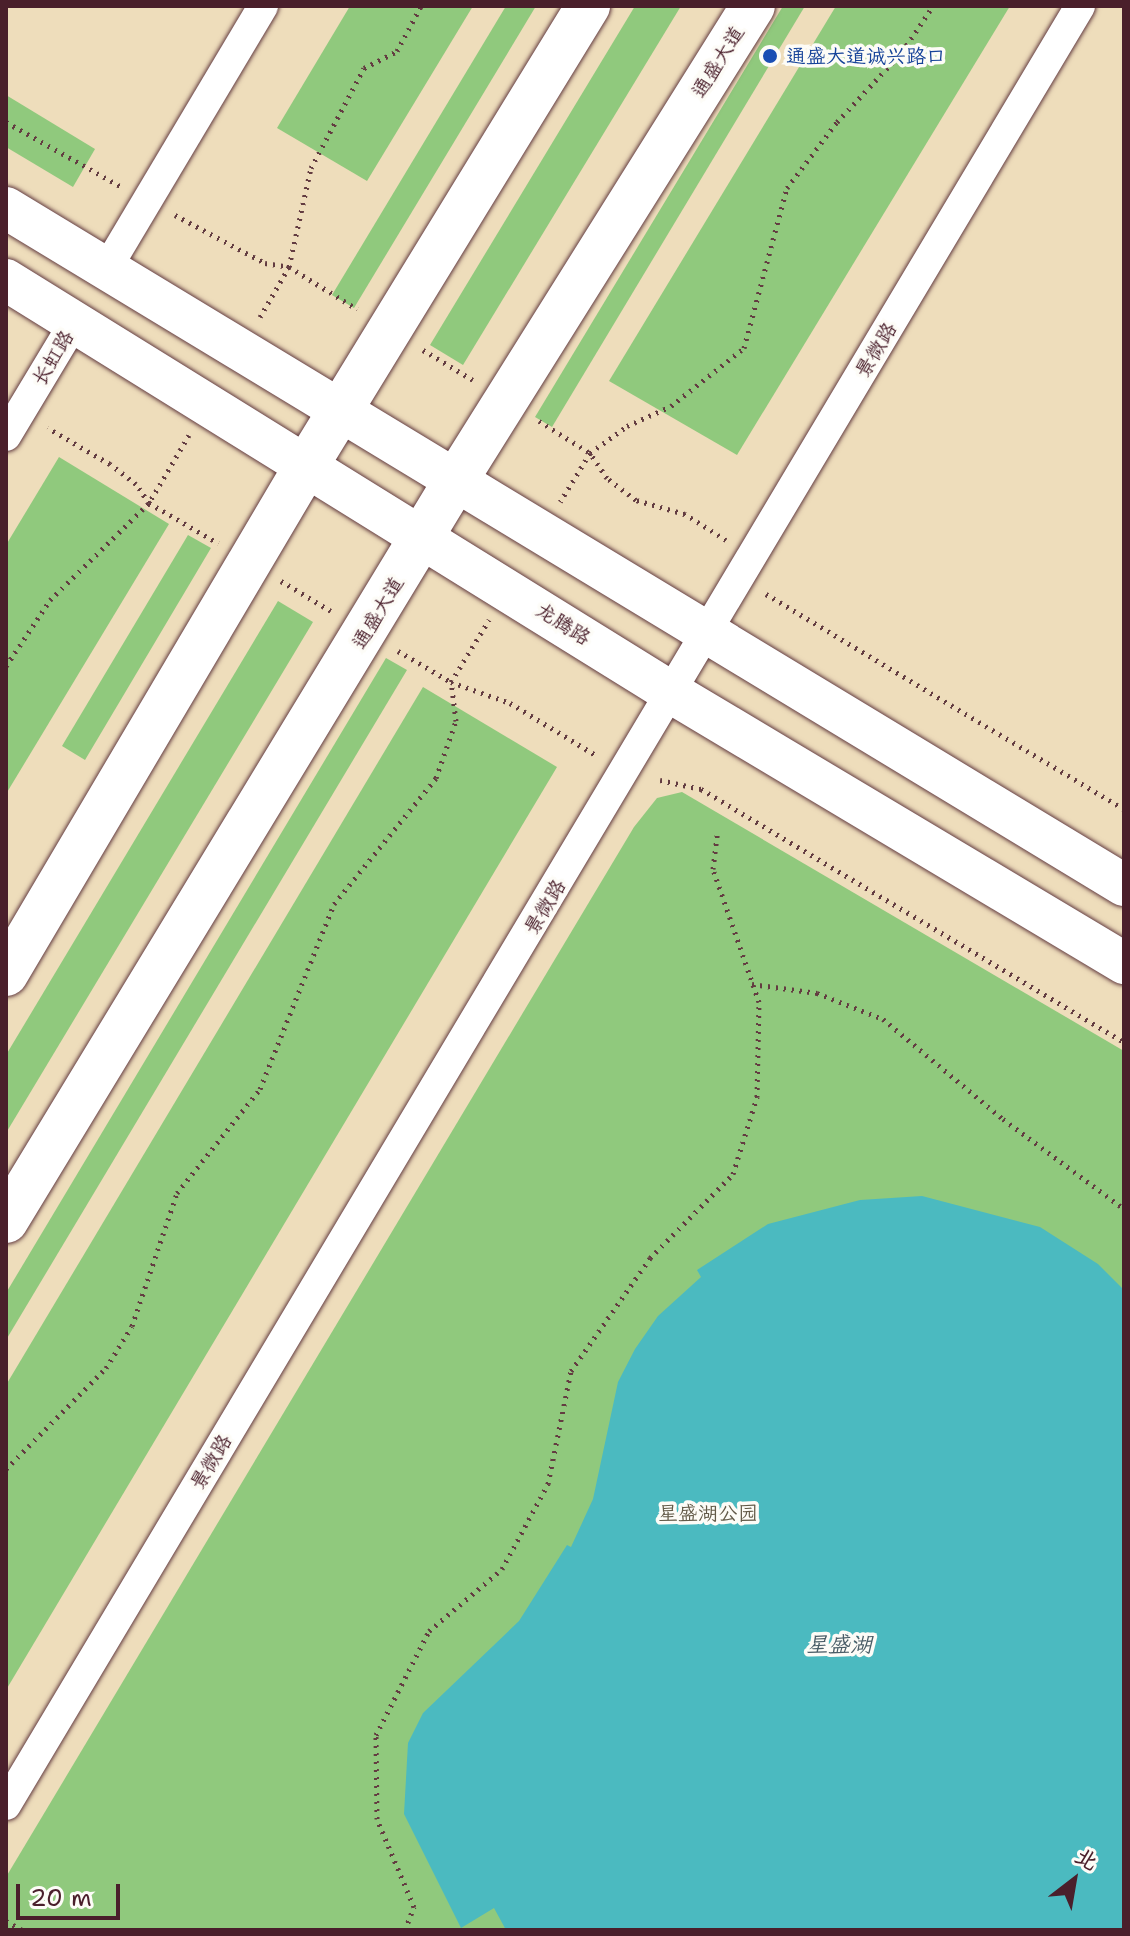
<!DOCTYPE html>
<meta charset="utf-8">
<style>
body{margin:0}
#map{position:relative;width:1130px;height:1936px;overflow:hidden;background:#edb;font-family:"Shantell Sans","LXGW WenKai TC",sans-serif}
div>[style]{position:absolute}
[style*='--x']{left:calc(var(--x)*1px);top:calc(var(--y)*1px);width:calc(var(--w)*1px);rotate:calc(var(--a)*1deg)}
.green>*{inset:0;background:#90c97d}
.water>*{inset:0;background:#4bbac0}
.path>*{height:5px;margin-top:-2.5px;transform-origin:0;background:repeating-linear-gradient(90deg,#633c41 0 2px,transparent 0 8px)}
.roads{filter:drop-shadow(0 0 2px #633c41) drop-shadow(0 0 2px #633c41)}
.street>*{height:30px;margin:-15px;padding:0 15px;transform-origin:15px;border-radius:15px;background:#fff}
.secondary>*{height:42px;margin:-21px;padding:0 21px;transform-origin:21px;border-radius:21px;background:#fff}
.primary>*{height:44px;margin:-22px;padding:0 22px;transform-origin:22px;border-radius:22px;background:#fff}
.dots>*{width:22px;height:22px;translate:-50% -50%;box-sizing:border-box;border:4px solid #fdfcf7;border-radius:50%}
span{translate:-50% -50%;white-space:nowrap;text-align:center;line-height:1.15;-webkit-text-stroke:7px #fdfcf7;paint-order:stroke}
.transit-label{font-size:20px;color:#164399}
.left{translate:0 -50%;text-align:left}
.street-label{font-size:20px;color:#4a1f2b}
.park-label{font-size:20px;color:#625a48}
.water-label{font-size:22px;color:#4a5d67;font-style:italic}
.frame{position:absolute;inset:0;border:8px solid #4a1f2b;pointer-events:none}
.north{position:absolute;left:1034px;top:1840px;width:80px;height:80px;-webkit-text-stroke:6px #fdfcf7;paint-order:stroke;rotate:31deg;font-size:22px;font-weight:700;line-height:32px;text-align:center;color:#4a1f2b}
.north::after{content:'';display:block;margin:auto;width:28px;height:36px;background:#4a1f2b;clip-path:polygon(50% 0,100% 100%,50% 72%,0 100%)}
.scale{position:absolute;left:16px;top:1884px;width:104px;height:36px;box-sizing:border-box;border:4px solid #4a1f2b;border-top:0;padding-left:10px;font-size:24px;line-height:28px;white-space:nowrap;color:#4a1f2b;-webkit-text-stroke:6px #fdfcf7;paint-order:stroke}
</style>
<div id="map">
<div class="green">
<div style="clip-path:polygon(350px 6px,473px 6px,367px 181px,277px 128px)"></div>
<div style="clip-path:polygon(506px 6px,536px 6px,354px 308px,332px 295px)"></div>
<div style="clip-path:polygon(635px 6px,681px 6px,463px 365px,430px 345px)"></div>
<div style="clip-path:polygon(783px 6px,805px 6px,552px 427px,535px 417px)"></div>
<div style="clip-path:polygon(836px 6px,1010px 6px,737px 455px,609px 381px)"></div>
<div style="clip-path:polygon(6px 95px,95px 149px,73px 187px,6px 147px)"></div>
<div style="clip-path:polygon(59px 457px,169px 524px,6px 794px,6px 545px)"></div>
<div style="clip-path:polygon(188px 535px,211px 548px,85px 760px,62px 746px)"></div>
<div style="clip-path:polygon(278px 601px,313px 622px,6px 1133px,6px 1055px)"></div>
<div style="clip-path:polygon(386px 658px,407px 670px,6px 1340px,6px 1293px)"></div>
<div style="clip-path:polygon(423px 687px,557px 767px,6px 1690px,6px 1385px)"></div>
<div style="clip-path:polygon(682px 792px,1124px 1051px,1124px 1930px,6px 1930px,6px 1877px,634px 827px,657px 798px)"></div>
</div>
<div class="water">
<div style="clip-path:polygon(922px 1196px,1040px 1227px,1098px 1264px,1124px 1290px,1124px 1930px,506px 1930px,494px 1908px,461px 1928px,404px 1814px,408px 1743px,423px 1713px,519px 1621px,567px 1545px,571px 1547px,593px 1499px,618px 1382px,635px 1349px,658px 1316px,701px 1277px,697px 1270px,768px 1224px,860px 1200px)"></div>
</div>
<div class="path">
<div style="--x:6;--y:122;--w:131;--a:29.3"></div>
<div style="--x:175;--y:215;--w:102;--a:28.1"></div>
<div style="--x:265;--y:263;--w:24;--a:9"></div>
<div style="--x:289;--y:267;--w:80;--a:31.7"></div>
<div style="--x:260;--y:317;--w:58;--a:-59.9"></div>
<div style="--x:289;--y:267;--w:101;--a:-77.5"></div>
<div style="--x:311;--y:168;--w:113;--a:-62.1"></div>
<div style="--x:364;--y:68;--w:37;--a:-27"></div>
<div style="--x:397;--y:51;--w:51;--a:-61.9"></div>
<div style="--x:423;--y:350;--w:58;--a:31"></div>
<div style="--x:539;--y:421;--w:60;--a:32.1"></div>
<div style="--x:590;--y:453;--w:57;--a:121.5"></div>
<div style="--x:189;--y:435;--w:79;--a:120.5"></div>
<div style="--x:149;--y:503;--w:80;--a:30.1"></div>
<div style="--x:726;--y:540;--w:49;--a:-147.6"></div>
<div style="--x:685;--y:514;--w:51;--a:-164.1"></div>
<div style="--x:636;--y:500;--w:36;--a:-143"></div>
<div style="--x:607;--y:478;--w:30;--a:-124"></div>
<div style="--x:590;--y:453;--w:46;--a:-36.1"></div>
<div style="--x:627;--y:426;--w:48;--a:-24.4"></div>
<div style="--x:671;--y:406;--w:93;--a:-38.5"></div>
<div style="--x:744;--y:348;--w:166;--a:-75"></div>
<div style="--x:787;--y:188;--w:83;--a:-52.9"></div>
<div style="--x:837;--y:122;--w:96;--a:-47.1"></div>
<div style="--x:902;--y:52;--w:55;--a:-56"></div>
<div style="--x:281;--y:581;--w:58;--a:31"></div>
<div style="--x:766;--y:594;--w:418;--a:31"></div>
<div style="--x:398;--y:651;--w:61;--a:30.3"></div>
<div style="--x:451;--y:682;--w:73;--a:-58.5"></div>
<div style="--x:6;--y:666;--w:79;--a:-56.3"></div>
<div style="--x:50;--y:600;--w:139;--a:-44.4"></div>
<div style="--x:149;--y:503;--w:23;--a:-124"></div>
<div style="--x:136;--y:484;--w:33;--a:-142"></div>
<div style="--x:110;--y:464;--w:72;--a:-149.9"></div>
<div style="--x:660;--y:780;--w:42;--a:12.4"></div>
<div style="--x:701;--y:789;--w:493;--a:30.9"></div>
<div style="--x:752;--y:984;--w:66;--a:7.9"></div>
<div style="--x:817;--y:993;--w:71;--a:21.5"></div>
<div style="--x:883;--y:1019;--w:156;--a:39.8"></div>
<div style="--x:1003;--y:1119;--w:151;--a:36.6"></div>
<div style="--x:6;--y:1469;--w:142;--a:-45.3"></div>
<div style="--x:106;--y:1368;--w:49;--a:-58.2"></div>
<div style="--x:132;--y:1326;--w:140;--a:-71.3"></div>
<div style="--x:177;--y:1193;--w:133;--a:-51.4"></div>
<div style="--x:260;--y:1089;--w:199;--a:-68.2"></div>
<div style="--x:334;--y:904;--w:162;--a:-51"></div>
<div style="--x:436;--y:778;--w:60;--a:-70.7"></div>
<div style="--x:456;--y:721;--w:39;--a:-97"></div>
<div style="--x:451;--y:682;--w:63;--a:19.6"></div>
<div style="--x:510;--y:703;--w:102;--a:31.3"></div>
<div style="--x:6;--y:1921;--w:18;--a:29"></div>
<div style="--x:405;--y:1930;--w:25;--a:-69"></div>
<div style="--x:414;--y:1907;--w:95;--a:-112.8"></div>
<div style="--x:377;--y:1819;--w:84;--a:-90.7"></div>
<div style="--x:376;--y:1735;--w:117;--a:-63"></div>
<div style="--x:429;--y:1631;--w:96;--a:-40.3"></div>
<div style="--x:502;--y:1569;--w:97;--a:-61.6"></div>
<div style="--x:548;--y:1484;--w:115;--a:-78.5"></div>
<div style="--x:571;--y:1371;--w:138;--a:-55"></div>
<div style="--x:650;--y:1258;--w:118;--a:-45.3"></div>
<div style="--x:733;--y:1174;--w:81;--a:-72.7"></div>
<div style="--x:757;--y:1097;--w:95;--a:-88.8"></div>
<div style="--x:759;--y:1002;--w:141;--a:-109.1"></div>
<div style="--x:713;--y:869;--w:38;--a:-83"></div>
</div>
<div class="roads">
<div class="street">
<div style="--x:107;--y:268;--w:305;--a:-59.2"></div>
<div style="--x:6;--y:436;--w:134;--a:-59"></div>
<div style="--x:6;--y:1805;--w:2095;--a:-59.16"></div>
</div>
<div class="secondary">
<div style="--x:6;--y:208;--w:1307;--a:31.2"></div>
<div style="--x:6;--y:280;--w:784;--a:31.8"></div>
<div style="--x:672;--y:693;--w:527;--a:30.85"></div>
</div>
<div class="primary">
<div style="--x:6;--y:974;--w:594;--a:-59.42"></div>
<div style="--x:308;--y:463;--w:536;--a:-58.5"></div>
<div style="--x:6;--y:1221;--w:867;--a:-58.73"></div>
<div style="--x:456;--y:480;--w:559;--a:-57.93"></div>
</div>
</div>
<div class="dots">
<div style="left:770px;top:56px;background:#1a4fb4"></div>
</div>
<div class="transit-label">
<span class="left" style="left:786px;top:56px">通盛大道诚兴路口</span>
</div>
<div class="street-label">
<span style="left:718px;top:62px;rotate:-58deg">通盛大道</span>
<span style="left:876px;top:350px;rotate:-59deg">景微路</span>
<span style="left:53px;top:358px;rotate:-59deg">长虹路</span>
<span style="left:378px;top:613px;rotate:-59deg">通盛大道</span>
<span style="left:563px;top:624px;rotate:32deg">龙腾路</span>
<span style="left:545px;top:907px;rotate:-59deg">景微路</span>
<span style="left:211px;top:1462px;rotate:-59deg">景微路</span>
</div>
<div class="park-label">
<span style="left:708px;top:1513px">星盛湖公园</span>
</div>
<div class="water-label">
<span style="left:839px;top:1645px">星盛湖</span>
</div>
<div class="frame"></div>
<div class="north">北</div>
<div class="scale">20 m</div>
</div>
